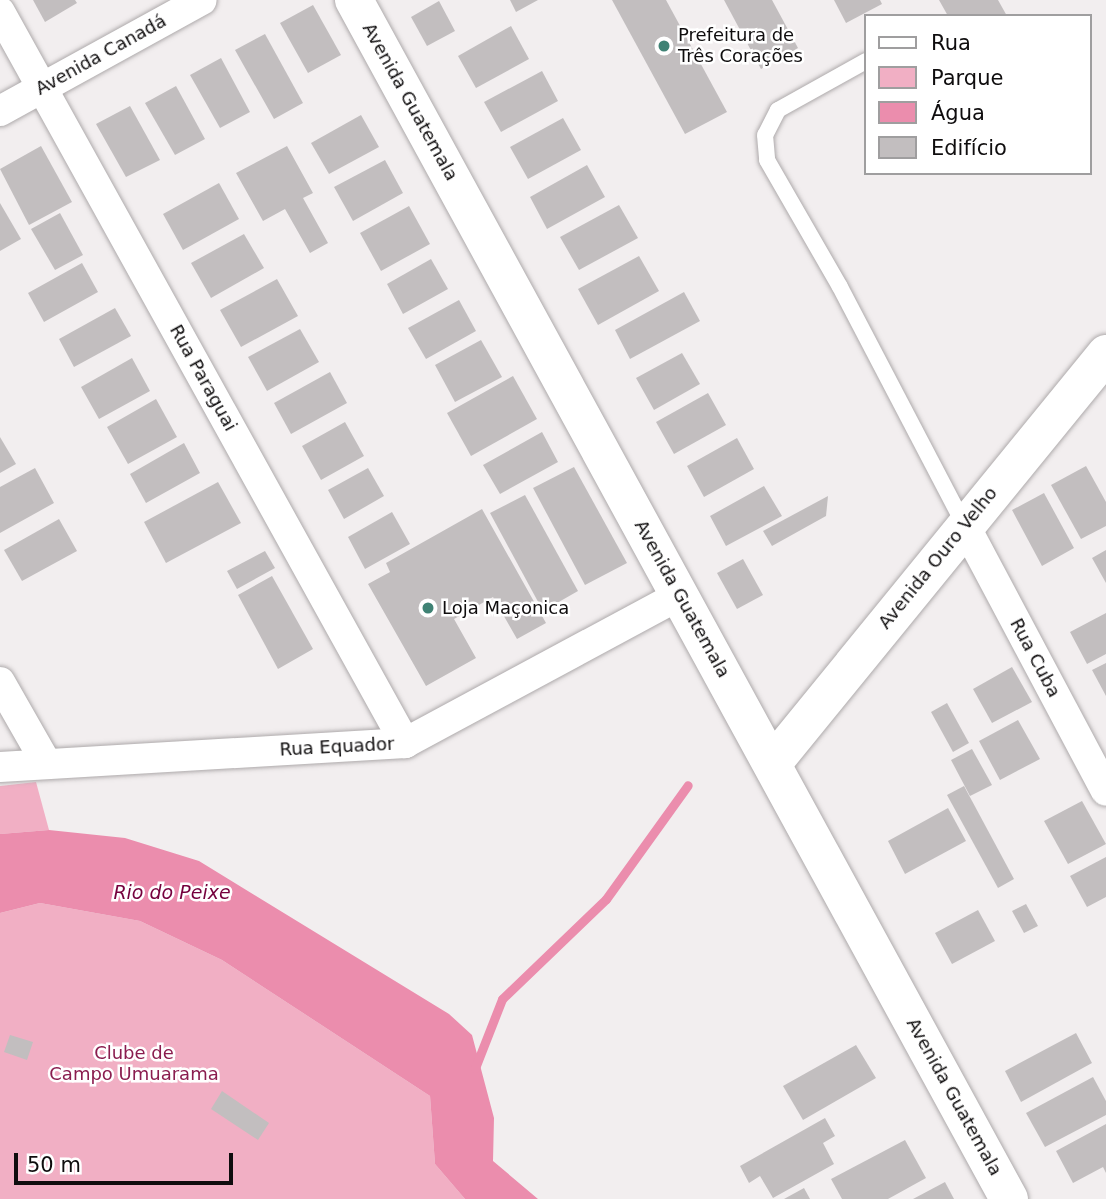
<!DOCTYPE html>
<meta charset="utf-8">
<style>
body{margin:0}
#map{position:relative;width:1106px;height:1199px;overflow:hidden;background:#f2eeef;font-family:"DejaVu Sans",sans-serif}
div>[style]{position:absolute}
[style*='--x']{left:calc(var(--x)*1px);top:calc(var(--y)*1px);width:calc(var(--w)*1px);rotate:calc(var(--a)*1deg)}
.green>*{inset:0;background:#f1afc4}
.water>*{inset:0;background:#eb8dad}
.stream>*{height:9px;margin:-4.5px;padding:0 4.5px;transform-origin:4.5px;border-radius:4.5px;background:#eb8dad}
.building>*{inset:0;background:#c2bebf}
.roads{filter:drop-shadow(0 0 2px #aeaaab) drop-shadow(0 0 2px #aeaaab)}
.lane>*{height:16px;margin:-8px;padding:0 8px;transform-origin:8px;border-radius:8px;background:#fff}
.street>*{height:30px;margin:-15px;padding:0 15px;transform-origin:15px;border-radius:15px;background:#fff}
.secondary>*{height:38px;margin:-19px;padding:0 19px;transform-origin:19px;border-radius:19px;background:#fff}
.dots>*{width:19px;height:19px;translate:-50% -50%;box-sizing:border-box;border:4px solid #fff;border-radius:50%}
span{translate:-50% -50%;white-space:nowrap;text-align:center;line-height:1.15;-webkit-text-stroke:5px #fff;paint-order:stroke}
.poi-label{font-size:18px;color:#0f0d0e}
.left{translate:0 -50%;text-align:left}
.street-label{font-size:18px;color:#0f0d0e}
.park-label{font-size:18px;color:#8a1d4f}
.water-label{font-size:19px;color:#75003d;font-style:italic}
.legend{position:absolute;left:864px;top:14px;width:228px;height:161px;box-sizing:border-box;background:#fff;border:2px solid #9f9e9f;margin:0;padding:9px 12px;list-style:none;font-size:21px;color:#0f0d0e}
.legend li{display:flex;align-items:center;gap:14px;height:35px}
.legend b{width:35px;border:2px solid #9f9e9f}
.scale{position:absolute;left:14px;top:1153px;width:219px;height:32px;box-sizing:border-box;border:4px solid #0f0d0e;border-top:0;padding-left:9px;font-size:21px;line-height:24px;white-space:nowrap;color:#0f0d0e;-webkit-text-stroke:5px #fff;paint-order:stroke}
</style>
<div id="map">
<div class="green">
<div style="clip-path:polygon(36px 782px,49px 830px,0 834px,0 786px)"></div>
<div style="clip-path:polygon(40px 903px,140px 921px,222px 960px,430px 1096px,435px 1164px,465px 1199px,0 1199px,0 913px)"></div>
</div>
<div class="water">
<div style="clip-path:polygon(49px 830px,125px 838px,199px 861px,449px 1014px,472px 1035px,494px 1118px,493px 1161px,538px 1199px,465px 1199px,435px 1164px,430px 1096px,222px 960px,140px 921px,40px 903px,0 913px,0 834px)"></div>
</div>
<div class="stream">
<div style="--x:475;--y:1068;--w:74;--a:-68.6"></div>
<div style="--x:502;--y:999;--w:144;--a:-43.9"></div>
<div style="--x:606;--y:899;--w:140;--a:-54.3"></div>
</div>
<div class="building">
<div style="clip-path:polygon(33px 0,75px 0,77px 3px,45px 22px)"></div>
<div style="clip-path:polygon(510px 0,538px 0,516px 12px)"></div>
<div style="clip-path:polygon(612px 0,666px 0,727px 112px,685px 134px)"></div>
<div style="clip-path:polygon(724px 0,772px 0,798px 48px,761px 69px)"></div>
<div style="clip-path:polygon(834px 0,880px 0,882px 4px,846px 23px)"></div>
<div style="clip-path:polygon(939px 0,998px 0,1007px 16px,948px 16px)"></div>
<div style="clip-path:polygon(439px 1px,455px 31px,427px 46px,411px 17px)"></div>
<div style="clip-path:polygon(313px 5px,341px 55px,308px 73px,280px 23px)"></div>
<div style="clip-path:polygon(511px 26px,529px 59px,476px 88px,458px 56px)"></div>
<div style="clip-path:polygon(265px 34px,303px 103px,274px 119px,235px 50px)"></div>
<div style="clip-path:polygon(221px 58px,250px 112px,220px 128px,190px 75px)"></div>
<div style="clip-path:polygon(542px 71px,558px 101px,501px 132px,484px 102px)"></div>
<div style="clip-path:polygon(176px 86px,205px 139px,175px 155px,145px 103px)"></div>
<div style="clip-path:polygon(130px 106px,160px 160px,126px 177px,96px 124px)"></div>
<div style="clip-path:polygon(361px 115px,379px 147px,329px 174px,311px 143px)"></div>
<div style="clip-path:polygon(563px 118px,581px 150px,528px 179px,510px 147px)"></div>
<div style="clip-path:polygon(41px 146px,72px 202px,29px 225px,0 169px)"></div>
<div style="clip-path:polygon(287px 146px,313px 193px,303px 198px,328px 243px,310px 253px,285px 209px,263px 221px,236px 173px)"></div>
<div style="clip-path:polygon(385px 160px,403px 193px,353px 221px,334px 187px)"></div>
<div style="clip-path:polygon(587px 165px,605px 197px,547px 229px,530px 197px)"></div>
<div style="clip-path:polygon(219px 183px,239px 219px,183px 250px,163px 214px)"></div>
<div style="clip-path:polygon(0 203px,21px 239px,0 251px)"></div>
<div style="clip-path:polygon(619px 205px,638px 238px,579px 270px,560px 237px)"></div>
<div style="clip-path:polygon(409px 206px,430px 244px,381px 271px,360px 233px)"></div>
<div style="clip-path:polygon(60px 213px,83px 255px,55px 270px,31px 229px)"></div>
<div style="clip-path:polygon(244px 234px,264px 268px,211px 298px,191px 263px)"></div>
<div style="clip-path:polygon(639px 256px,659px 291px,598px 325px,578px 289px)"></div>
<div style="clip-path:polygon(431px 259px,448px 289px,403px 314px,387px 284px)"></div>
<div style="clip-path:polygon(82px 263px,98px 292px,44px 322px,28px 293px)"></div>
<div style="clip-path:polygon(277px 279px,298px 316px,241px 347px,220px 310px)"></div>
<div style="clip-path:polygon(684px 292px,700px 321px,630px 359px,615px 330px)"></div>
<div style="clip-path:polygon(459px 300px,476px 331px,426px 359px,408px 328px)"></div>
<div style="clip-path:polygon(115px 308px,131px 336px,74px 367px,59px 339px)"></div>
<div style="clip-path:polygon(300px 329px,319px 362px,267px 391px,248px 357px)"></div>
<div style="clip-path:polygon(481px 340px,502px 377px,455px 402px,435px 365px)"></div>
<div style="clip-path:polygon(682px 353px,700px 384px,654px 410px,636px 378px)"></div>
<div style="clip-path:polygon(132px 358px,150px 391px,99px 419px,81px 387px)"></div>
<div style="clip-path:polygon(330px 372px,347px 403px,291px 434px,274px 403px)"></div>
<div style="clip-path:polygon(513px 376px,537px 419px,471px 456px,447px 413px)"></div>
<div style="clip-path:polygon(708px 393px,726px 425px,674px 454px,656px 422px)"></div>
<div style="clip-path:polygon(156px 399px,177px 437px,128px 464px,107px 427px)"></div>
<div style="clip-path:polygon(345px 422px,364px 456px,321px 480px,302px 446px)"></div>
<div style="clip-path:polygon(542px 432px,558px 462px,500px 494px,483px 465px)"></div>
<div style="clip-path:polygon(0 437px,16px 464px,0 473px)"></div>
<div style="clip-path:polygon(737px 438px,754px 469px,704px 497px,687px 466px)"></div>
<div style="clip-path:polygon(184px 443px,200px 473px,146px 503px,130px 474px)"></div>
<div style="clip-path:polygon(1086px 466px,1106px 502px,1106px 526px,1081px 539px,1051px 485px)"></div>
<div style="clip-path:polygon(574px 467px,627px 563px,585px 585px,533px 488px)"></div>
<div style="clip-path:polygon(35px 468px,54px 503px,0 533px,0 487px)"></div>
<div style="clip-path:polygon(368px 468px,384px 496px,344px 519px,328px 490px)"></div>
<div style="clip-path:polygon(218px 482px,241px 523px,166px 563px,144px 522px)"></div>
<div style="clip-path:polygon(764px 486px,782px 516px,726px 546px,710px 516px)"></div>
<div style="clip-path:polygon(1044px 493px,1074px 548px,1042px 566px,1012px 510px)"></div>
<div style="clip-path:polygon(525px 495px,578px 591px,543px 611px,490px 513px)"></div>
<div style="clip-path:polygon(828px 496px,826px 516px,772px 546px,763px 531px)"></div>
<div style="clip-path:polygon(482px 509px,546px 623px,517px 639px,493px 597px,454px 619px,476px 658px,426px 686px,368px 584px,390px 572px,386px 563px)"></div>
<div style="clip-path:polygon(392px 512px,410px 544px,365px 569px,348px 537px)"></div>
<div style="clip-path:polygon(59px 519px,77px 551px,22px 581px,4px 550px)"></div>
<div style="clip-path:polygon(1106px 550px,1106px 583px,1092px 558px)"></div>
<div style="clip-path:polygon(265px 551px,275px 568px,237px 589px,227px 571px)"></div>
<div style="clip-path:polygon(743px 559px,763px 595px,737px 609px,717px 573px)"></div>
<div style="clip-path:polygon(272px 576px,313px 649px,278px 669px,238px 595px)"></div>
<div style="clip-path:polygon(1106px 613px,1106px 654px,1087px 664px,1070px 632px)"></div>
<div style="clip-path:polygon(1106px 663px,1106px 696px,1092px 670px)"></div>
<div style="clip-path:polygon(1012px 667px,1032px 702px,992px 723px,973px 689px)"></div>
<div style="clip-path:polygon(947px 703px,969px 743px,953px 752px,931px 712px)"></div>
<div style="clip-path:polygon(1018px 720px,1040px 759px,1000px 780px,979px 741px)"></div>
<div style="clip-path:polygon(972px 749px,992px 785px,970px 796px,951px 760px)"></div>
<div style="clip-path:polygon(964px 786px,1014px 879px,998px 888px,947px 795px)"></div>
<div style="clip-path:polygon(1082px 801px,1106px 844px,1068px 864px,1044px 821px)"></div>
<div style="clip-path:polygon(948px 808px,966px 841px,905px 874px,888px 841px)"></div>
<div style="clip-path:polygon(1106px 857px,1106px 897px,1087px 907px,1070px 876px)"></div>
<div style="clip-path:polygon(1026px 904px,1038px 926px,1024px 933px,1012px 911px)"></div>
<div style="clip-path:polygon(978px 910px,995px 941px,952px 964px,935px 933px)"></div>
<div style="clip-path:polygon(1076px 1033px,1092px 1063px,1021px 1102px,1005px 1071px)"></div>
<div style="clip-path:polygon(10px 1035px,33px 1042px,27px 1060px,4px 1052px)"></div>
<div style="clip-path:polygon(856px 1045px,876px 1078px,803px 1120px,783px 1086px)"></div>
<div style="clip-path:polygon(1093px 1077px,1106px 1101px,1106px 1115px,1045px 1147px,1026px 1113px)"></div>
<div style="clip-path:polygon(222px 1091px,269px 1123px,258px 1140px,211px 1109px)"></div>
<div style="clip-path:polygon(825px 1118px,835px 1136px,823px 1143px,834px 1164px,773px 1198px,760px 1176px,749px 1183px,740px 1166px)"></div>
<div style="clip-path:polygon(1106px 1124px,1106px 1173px,1103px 1167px,1073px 1183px,1056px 1151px)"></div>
<div style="clip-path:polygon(905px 1140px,926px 1178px,888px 1199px,842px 1199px,831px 1179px)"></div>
<div style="clip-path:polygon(945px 1182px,954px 1199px,913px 1199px)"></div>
<div style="clip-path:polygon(804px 1188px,810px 1199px,784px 1199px)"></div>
</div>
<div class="roads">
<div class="lane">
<div style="--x:866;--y:61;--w:101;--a:150.9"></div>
<div style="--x:778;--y:110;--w:28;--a:117"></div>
<div style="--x:765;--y:135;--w:25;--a:85"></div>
<div style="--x:767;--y:160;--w:146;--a:60.1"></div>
<div style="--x:840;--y:287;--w:267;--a:62.4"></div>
</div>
<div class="street">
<div style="--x:0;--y:12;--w:836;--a:61.01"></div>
<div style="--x:0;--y:111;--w:230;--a:-28.8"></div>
<div style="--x:964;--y:524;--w:302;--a:62"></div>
<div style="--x:0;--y:682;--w:91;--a:60.3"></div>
<div style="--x:0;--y:767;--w:406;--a:-3.4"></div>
<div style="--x:405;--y:743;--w:312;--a:-28.3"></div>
</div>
<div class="secondary">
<div style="--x:354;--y:0;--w:1366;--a:61.35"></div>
<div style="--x:772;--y:764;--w:529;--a:-50.83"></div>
</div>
</div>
<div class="dots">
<div style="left:664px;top:46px;background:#3f8274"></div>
<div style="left:428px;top:608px;background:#3f8274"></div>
</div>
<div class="poi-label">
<span class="left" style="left:678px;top:46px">Prefeitura de<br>Três Corações</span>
<span class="left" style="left:442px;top:608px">Loja Maçonica</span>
</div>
<div class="street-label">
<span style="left:101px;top:55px;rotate:-29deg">Avenida Canadá</span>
<span style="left:410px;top:102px;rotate:61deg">Avenida Guatemala</span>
<span style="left:203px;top:378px;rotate:61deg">Rua Paraguai</span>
<span style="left:938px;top:558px;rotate:-51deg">Avenida Ouro Velho</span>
<span style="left:682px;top:599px;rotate:61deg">Avenida Guatemala</span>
<span style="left:1035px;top:658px;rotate:62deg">Rua Cuba</span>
<span style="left:337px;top:747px;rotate:-3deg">Rua Equador</span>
<span style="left:954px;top:1097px;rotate:61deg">Avenida Guatemala</span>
</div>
<div class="park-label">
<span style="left:134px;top:1064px">Clube de<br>Campo Umuarama</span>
</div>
<div class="water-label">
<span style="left:172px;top:893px">Rio do Peixe</span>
</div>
<ul class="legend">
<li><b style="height:9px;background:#fff"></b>Rua</li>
<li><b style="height:19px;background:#f1afc4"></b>Parque</li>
<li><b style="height:19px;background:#eb8dad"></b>Água</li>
<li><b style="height:19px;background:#c2bebf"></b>Edifício</li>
</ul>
<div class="scale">50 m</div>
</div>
